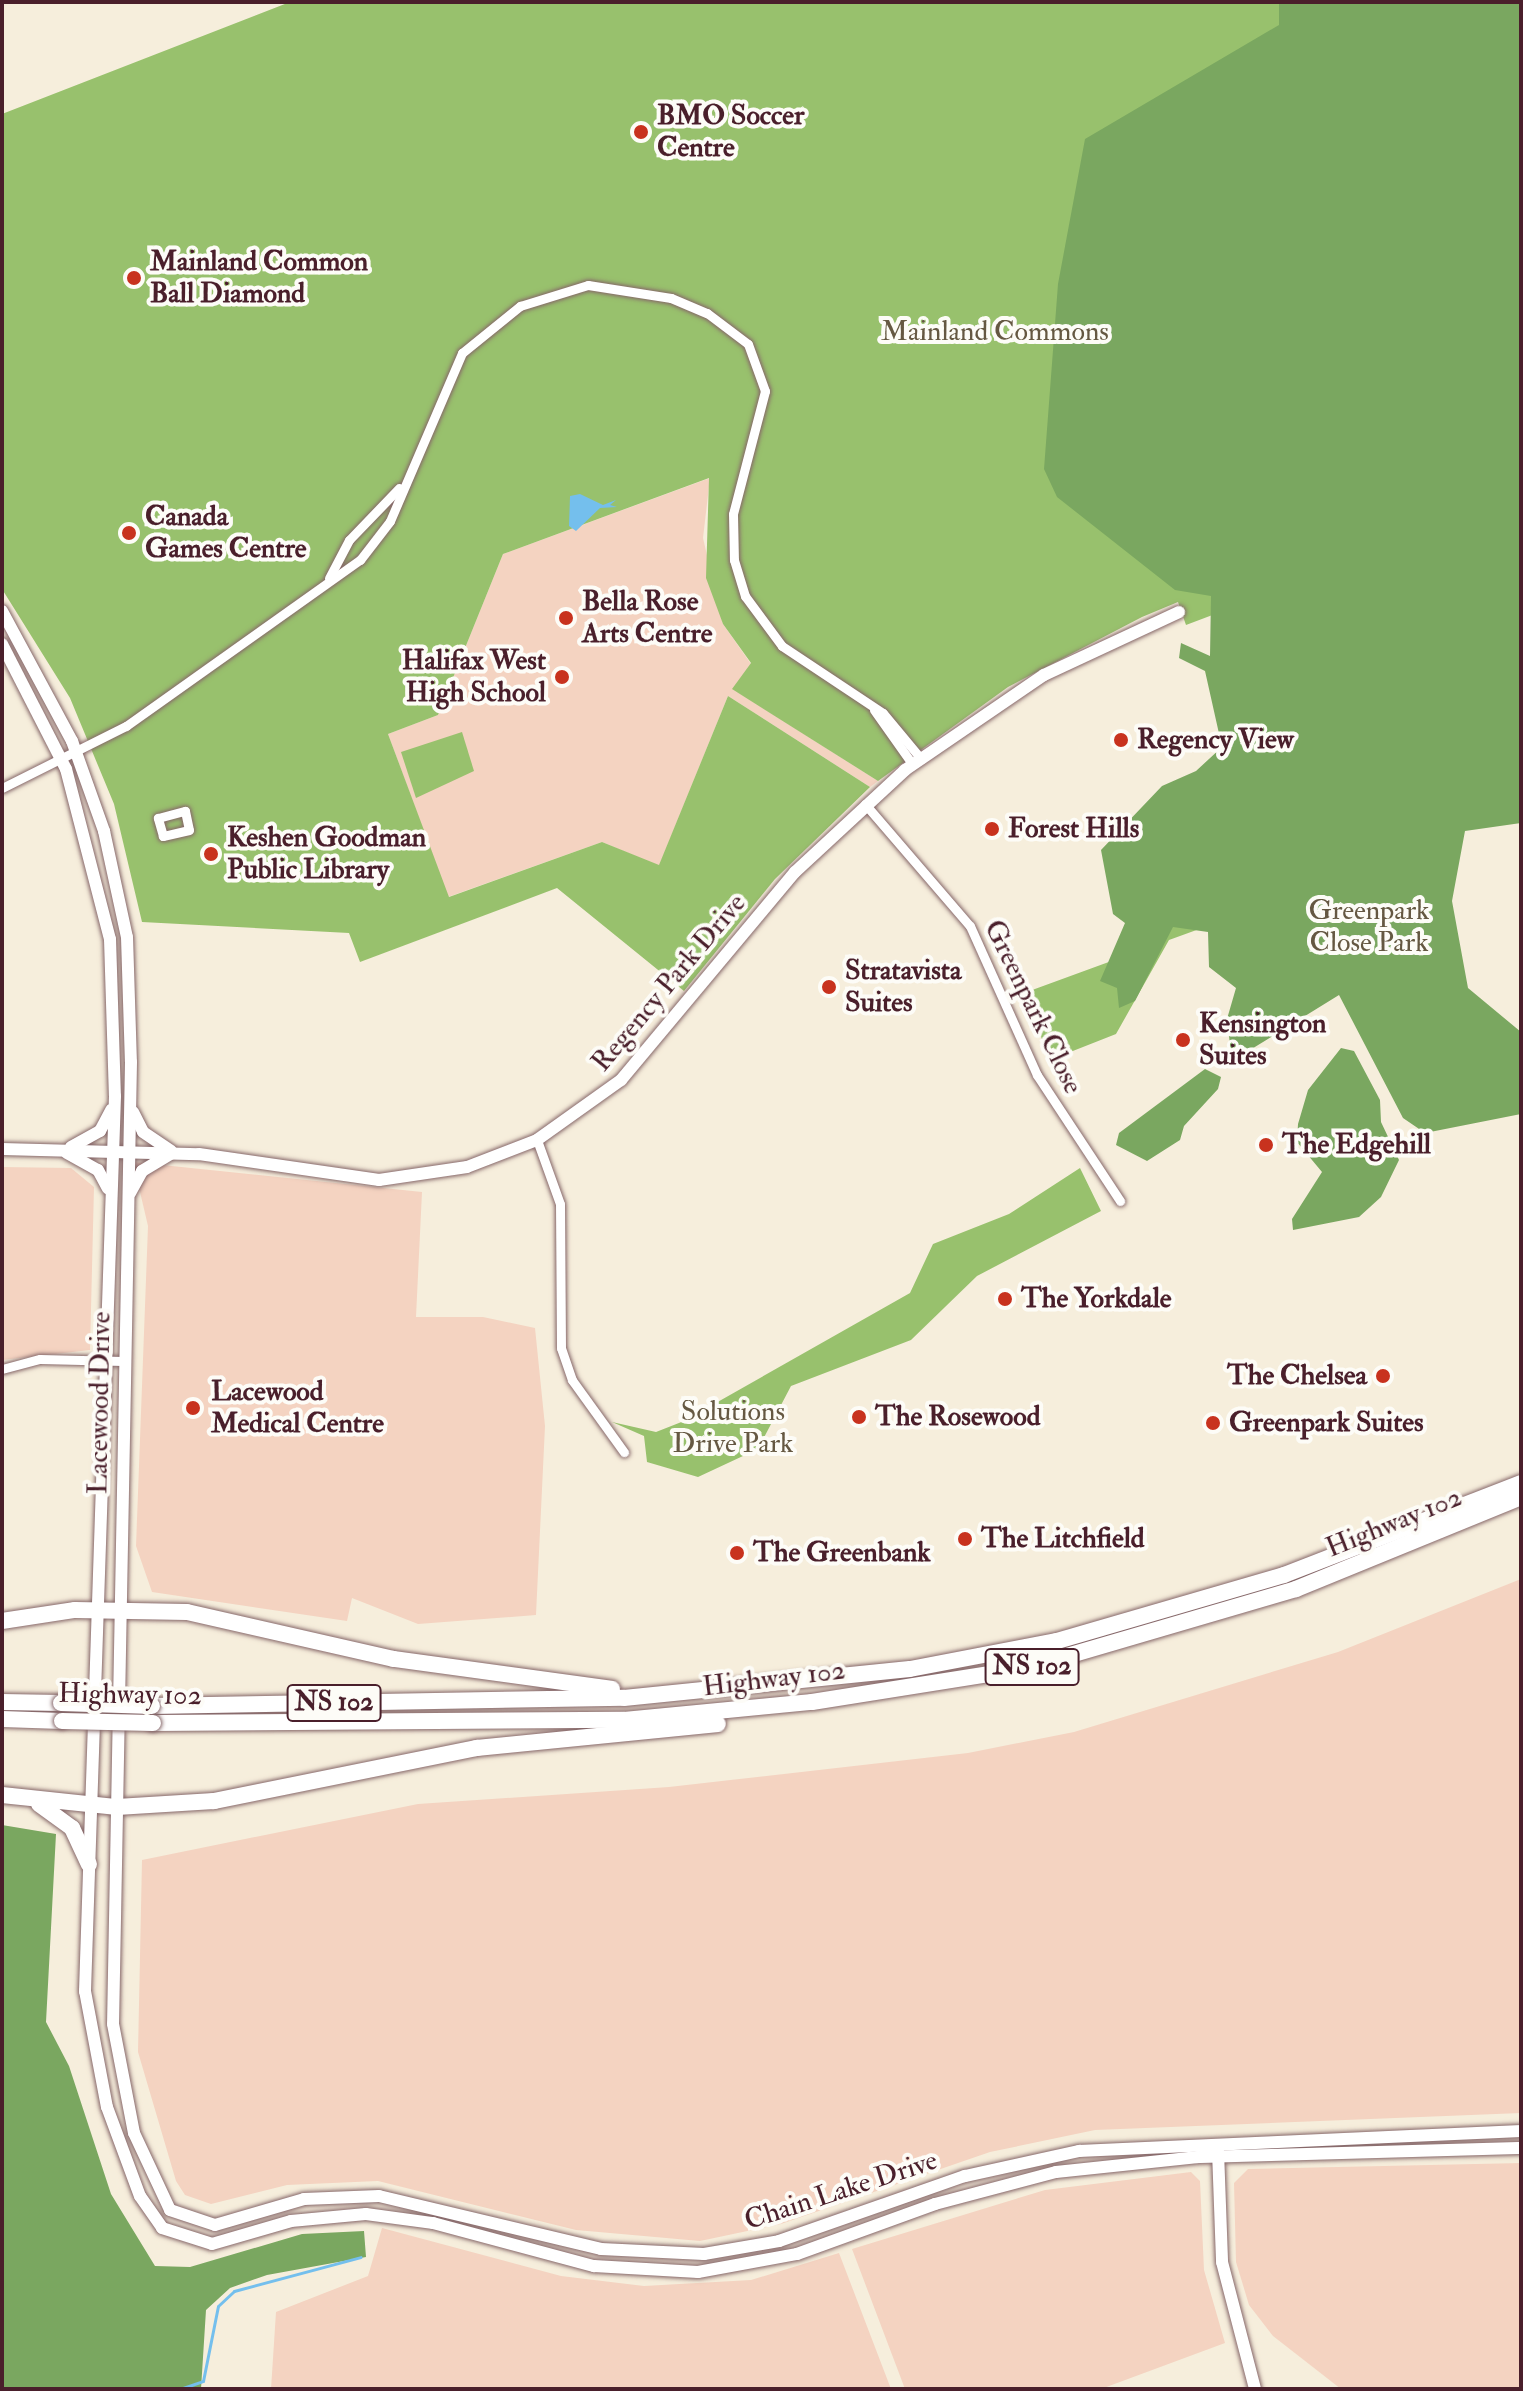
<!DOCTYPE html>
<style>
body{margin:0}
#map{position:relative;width:1523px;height:2391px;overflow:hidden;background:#f6eedc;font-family:"IM FELL Double Pica",serif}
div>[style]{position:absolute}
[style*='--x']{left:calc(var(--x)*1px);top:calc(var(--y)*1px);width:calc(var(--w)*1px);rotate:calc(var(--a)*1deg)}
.built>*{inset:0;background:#f4d3c1}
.green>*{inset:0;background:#98c16d}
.forest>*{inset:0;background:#7aa760}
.water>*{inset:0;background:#74bfed}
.stream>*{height:3px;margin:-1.5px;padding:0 1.5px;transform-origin:1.5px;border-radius:1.5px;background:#74bfed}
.roads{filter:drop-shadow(0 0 2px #866769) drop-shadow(0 0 2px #866769)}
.street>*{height:9px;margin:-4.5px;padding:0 4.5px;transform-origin:4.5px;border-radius:4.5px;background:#fff}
.secondary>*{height:12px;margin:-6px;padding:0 6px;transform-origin:6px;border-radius:6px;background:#fff}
.highway>*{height:16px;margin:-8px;padding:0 8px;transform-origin:8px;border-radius:8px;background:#fff}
.bridges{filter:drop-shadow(0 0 2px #866769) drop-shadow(0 0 2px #866769)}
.highway-bridge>*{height:16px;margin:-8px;padding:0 8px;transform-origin:8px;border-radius:8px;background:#fff}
.dots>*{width:22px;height:22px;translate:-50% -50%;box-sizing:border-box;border:4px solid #fdfcf7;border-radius:50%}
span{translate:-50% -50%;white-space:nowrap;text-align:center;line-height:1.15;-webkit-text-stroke:8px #fdfcf7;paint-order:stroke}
.shield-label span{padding:2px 6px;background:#fdfcf7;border:2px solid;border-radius:6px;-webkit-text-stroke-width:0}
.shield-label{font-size:26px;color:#4a1f2b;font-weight:700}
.poi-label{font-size:28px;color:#4a1f2b;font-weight:700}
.left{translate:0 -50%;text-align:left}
.right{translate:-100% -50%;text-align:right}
.park-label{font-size:28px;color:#655842}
.street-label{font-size:28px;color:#4a1f2b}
.frame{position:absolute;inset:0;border:4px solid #4a1f2b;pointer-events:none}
</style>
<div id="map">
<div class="built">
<div style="clip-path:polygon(710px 478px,703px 538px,723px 624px,751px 664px,733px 689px,878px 781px,870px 787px,728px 696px,659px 866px,602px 842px,448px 897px,388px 734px,438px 715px,503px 554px)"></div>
<div style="clip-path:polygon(133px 1162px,422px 1192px,416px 1317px,483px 1317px,535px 1328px,545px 1426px,536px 1615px,418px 1624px,352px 1598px,347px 1621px,152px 1592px,136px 1546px,148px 1226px)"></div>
<div style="clip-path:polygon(2px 1167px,71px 1168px,94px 1187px,90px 1350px,2px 1360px)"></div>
<div style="clip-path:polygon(1521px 1579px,1521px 2113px,1095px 2130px,990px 2152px,781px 2224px,700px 2241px,576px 2230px,378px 2181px,287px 2185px,211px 2204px,185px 2195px,176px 2181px,138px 2052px,142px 1860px,418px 1804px,669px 1787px,968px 1753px,1074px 1732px,1338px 1652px)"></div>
<div style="clip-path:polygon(1521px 2163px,1521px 2389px,1341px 2389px,1273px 2336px,1249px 2305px,1236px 2262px,1234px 2183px,1248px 2169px)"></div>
<div style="clip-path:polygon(1191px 2172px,1200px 2181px,1204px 2270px,1225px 2343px,1101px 2389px,905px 2389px,852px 2249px,1045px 2190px)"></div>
<div style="clip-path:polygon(382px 2228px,561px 2276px,644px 2286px,751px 2280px,839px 2253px,891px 2389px,271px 2389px,276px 2312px,368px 2276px)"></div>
</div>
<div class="green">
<div style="clip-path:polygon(290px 2px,1431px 2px,1451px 525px,1186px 625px,1178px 602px,1142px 617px,1008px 687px,878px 781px,732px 689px,751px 663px,723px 624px,706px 578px,709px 478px,503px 554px,438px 715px,388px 734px,449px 897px,602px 842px,659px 865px,728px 696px,870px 787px,775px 879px,684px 991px,557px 888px,360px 962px,349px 933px,142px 922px,114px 804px,70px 698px,2px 589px,2px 114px)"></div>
<div style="clip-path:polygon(462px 732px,474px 771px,416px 798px,401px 752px)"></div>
<div style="clip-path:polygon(1404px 853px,1438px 967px,1463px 1021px,1521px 1063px,1521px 1115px,1440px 1067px,1411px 1115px,1361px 984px,1213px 924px,1169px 940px,1116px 1034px,1050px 1060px,1024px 993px,1147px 948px,1137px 920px,1272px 871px,1283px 898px)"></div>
<div style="clip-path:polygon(1080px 1168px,1101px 1211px,977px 1276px,911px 1340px,791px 1386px,758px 1449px,698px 1477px,647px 1462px,644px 1436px,612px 1422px,656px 1432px,684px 1421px,910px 1293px,933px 1244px,1009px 1214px)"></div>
</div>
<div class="forest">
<div style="clip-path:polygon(1279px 2px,1521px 2px,1521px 823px,1465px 831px,1452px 901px,1468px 988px,1521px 1032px,1521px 1114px,1425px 1133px,1403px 1118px,1339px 995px,1250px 1050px,1231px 1053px,1227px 1019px,1236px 988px,1209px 967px,1208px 932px,1173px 927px,1135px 1001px,1119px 1008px,1117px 988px,1100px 981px,1125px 923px,1113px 914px,1101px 850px,1162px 786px,1196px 771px,1222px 747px,1205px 671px,1179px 658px,1181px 643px,1210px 656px,1211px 596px,1175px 590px,1057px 497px,1044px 469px,1058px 284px,1085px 139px,1279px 25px)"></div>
<div style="clip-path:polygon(1341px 1048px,1354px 1051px,1380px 1100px,1381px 1122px,1399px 1160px,1381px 1197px,1359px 1217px,1293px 1230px,1292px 1219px,1322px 1172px,1297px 1142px,1298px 1124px,1308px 1090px)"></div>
<div style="clip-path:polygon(1205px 1069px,1221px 1077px,1218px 1089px,1184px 1126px,1180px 1140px,1147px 1161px,1116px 1145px,1119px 1133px)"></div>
<div style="clip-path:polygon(2px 1825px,56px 1834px,46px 2022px,69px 2066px,111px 2194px,155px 2266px,190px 2267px,302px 2234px,364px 2231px,366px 2257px,267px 2275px,230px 2288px,206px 2310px,201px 2389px,2px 2389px)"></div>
</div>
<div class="water">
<div style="clip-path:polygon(580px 494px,603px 505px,616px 500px,610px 505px,617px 507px,600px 508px,576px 531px,569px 526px,570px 496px)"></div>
</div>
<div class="stream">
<div style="--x:180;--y:2389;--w:24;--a:-19"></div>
<div style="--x:203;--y:2381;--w:76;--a:-78.7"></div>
<div style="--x:218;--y:2306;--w:22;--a:-43"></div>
<div style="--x:234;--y:2291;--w:131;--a:-15"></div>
</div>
<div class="roads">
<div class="street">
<div style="--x:329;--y:578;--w:43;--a:-62.2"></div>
<div style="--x:349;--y:540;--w:72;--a:-46.1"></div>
<div style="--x:874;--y:710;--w:67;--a:54.7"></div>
<div style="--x:2;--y:788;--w:139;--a:-26.6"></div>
<div style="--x:126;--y:726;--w:287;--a:-35.4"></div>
<div style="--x:360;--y:560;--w:49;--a:-52.4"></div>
<div style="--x:390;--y:521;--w:183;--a:-66.8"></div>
<div style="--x:462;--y:353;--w:75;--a:-39"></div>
<div style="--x:520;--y:306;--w:71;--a:-17.2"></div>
<div style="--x:588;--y:285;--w:84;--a:8.9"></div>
<div style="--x:671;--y:298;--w:39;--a:23"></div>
<div style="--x:707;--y:313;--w:51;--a:37.1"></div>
<div style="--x:748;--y:344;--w:50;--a:70.1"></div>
<div style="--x:765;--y:391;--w:127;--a:104.6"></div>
<div style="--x:733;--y:514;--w:46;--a:88.8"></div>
<div style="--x:734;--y:560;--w:38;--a:73"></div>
<div style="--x:745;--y:596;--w:62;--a:53.5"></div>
<div style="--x:782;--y:646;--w:121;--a:33.6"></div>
<div style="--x:883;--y:713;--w:60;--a:50.4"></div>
<div style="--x:865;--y:804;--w:161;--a:49.3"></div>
<div style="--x:970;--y:926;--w:163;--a:65.8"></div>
<div style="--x:1037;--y:1075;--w:151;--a:56.6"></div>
<div style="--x:185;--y:811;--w:19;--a:78"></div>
<div style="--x:189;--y:830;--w:27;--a:167"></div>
<div style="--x:163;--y:836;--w:19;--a:-106"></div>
<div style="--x:158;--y:818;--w:28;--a:-15"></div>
<div style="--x:537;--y:1140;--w:68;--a:70.2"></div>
<div style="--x:560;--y:1204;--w:144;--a:89.6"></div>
<div style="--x:561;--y:1348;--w:34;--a:71"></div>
<div style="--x:572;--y:1380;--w:89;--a:54.2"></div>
<div style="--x:2;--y:1369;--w:39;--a:-15"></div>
<div style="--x:40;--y:1359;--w:83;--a:1.4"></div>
</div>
<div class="secondary">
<div style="--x:2;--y:611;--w:148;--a:61.7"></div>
<div style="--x:72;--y:741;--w:96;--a:70.4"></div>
<div style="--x:104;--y:831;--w:108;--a:77.8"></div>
<div style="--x:127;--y:937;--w:125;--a:88.2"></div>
<div style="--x:131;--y:1062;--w:962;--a:91.07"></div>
<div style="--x:113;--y:2024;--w:111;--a:79.1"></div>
<div style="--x:134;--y:2133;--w:85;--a:64.9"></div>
<div style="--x:170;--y:2210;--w:47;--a:18.4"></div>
<div style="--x:215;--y:2225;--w:93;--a:-16.3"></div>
<div style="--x:304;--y:2199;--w:75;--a:-2.3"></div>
<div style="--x:379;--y:2196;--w:228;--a:13.4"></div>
<div style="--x:601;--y:2249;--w:103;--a:2.8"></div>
<div style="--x:704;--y:2254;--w:76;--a:-9.8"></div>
<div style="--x:779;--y:2241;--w:197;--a:-19.3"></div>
<div style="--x:965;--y:2176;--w:117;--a:-12.4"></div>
<div style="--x:1079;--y:2151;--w:442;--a:-2.6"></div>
<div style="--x:2;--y:644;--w:140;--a:62.9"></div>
<div style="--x:66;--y:769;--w:176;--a:75.5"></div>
<div style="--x:110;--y:939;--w:157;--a:88.2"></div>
<div style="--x:115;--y:1096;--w:896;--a:91.92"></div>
<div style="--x:85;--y:1991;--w:118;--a:79.3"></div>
<div style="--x:107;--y:2107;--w:95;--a:69.7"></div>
<div style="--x:140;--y:2196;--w:39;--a:55"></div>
<div style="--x:162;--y:2228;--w:52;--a:17.7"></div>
<div style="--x:212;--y:2244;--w:82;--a:-16.2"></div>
<div style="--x:291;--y:2221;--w:75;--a:-5.3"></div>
<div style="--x:366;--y:2214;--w:68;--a:7.7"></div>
<div style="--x:433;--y:2223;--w:167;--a:15"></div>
<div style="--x:594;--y:2266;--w:104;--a:3.3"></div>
<div style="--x:698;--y:2272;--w:101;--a:-10.3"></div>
<div style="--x:797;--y:2254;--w:147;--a:-19.9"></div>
<div style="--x:935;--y:2204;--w:125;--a:-14.8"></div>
<div style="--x:1056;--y:2172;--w:143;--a:-6"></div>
<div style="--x:1198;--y:2157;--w:323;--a:-1.6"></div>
<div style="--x:133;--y:1112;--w:22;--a:63"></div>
<div style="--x:143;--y:1132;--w:34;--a:34"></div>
<div style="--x:71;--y:1147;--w:33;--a:-29"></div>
<div style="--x:100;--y:1131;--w:24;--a:-62"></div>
<div style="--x:2;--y:1149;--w:197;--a:1.5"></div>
<div style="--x:199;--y:1154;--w:182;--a:8.2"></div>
<div style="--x:379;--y:1180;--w:89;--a:-8.4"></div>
<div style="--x:467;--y:1167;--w:75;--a:-21.1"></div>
<div style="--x:537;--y:1140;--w:103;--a:-35.5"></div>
<div style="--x:621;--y:1080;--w:271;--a:-50.1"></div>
<div style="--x:795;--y:872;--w:150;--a:-42.8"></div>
<div style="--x:905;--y:770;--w:168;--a:-34.4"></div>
<div style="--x:1044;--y:675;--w:149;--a:-25"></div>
<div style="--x:67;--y:1153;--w:35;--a:29"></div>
<div style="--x:98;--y:1170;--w:21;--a:62"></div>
<div style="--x:130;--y:1193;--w:25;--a:-61"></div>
<div style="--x:142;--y:1171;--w:33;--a:-31"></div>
<div style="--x:1218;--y:2151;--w:111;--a:87.9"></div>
<div style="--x:1222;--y:2262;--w:131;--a:75.4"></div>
</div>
<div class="highway">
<div style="--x:2;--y:1621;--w:74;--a:-8.6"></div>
<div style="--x:75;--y:1610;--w:112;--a:1"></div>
<div style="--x:187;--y:1612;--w:212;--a:12.8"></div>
<div style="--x:394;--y:1659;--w:220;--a:7.8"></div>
<div style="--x:2;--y:1702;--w:59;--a:1"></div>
<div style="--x:152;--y:1706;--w:472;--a:-1"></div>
<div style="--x:624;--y:1698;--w:287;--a:-5.8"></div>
<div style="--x:910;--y:1669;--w:150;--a:-10.8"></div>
<div style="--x:1057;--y:1641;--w:236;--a:-16.2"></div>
<div style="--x:1284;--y:1575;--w:254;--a:-21.2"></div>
<div style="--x:2;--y:1719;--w:60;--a:1.9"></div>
<div style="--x:153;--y:1723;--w:471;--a:-0.4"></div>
<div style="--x:624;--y:1720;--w:189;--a:-5.5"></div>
<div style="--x:812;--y:1702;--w:217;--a:-9"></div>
<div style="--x:1026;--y:1668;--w:281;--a:-16.3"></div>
<div style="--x:1296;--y:1589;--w:243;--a:-22.2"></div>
<div style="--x:2;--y:1795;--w:116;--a:6"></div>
<div style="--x:117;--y:1807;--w:97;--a:-3.5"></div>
<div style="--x:214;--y:1801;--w:268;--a:-11.4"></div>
<div style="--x:477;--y:1748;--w:242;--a:-5.7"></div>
<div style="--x:39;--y:1804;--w:41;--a:36"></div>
<div style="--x:72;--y:1828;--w:40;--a:65"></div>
</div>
</div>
<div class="bridges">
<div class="highway-bridge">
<div style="--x:61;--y:1703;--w:91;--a:1.9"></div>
<div style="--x:62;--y:1721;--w:91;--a:1.3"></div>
</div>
</div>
<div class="dots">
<div style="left:641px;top:132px;background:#c8321e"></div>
<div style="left:134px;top:278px;background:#c8321e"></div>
<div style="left:129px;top:533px;background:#c8321e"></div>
<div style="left:566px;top:618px;background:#c8321e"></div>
<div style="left:562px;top:677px;background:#c8321e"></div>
<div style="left:1121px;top:740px;background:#c8321e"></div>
<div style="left:992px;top:829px;background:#c8321e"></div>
<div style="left:211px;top:854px;background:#c8321e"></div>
<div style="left:829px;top:987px;background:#c8321e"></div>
<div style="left:1183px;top:1040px;background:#c8321e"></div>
<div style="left:1266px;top:1145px;background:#c8321e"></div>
<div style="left:1005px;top:1299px;background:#c8321e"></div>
<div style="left:1383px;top:1376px;background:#c8321e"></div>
<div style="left:193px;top:1408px;background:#c8321e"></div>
<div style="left:859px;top:1417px;background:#c8321e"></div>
<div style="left:1213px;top:1423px;background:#c8321e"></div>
<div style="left:965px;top:1539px;background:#c8321e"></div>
<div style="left:737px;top:1553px;background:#c8321e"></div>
</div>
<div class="shield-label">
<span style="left:1032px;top:1667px">NS 102</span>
<span style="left:334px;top:1703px">NS 102</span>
</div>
<div class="poi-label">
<span class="left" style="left:657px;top:132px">BMO Soccer<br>Centre</span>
<span class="left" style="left:150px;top:278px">Mainland Common<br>Ball Diamond</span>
<span class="left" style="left:145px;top:533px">Canada<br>Games Centre</span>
<span class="left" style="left:582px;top:618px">Bella Rose<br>Arts Centre</span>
<span class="right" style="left:546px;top:677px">Halifax West<br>High School</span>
<span class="left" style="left:1137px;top:740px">Regency View</span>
<span class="left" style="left:1008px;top:829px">Forest Hills</span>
<span class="left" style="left:227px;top:854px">Keshen Goodman<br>Public Library</span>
<span class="left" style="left:845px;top:987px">Stratavista<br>Suites</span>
<span class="left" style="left:1199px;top:1040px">Kensington<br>Suites</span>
<span class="left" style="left:1282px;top:1145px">The Edgehill</span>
<span class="left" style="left:1021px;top:1299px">The Yorkdale</span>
<span class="right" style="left:1367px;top:1376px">The Chelsea</span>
<span class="left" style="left:211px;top:1408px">Lacewood<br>Medical Centre</span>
<span class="left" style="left:875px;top:1417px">The Rosewood</span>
<span class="left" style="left:1229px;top:1423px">Greenpark Suites</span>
<span class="left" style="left:981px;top:1539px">The Litchfield</span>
<span class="left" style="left:753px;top:1553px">The Greenbank</span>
</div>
<div class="park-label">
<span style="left:995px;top:332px">Mainland Commons</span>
<span style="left:1369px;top:927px">Greenpark<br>Close Park</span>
<span style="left:733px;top:1428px">Solutions<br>Drive Park</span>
</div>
<div class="street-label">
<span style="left:669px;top:983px;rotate:-50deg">Regency Park Drive</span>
<span style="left:1033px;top:1007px;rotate:64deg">Greenpark Close</span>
<span style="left:100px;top:1403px;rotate:-89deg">Lacewood Drive</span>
<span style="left:1394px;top:1523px;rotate:-22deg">Highway 102</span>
<span style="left:774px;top:1679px;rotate:-7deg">Highway 102</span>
<span style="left:130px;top:1695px;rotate:1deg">Highway 102</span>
<span style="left:841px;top:2191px;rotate:-18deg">Chain Lake Drive</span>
</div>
<div class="frame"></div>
</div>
